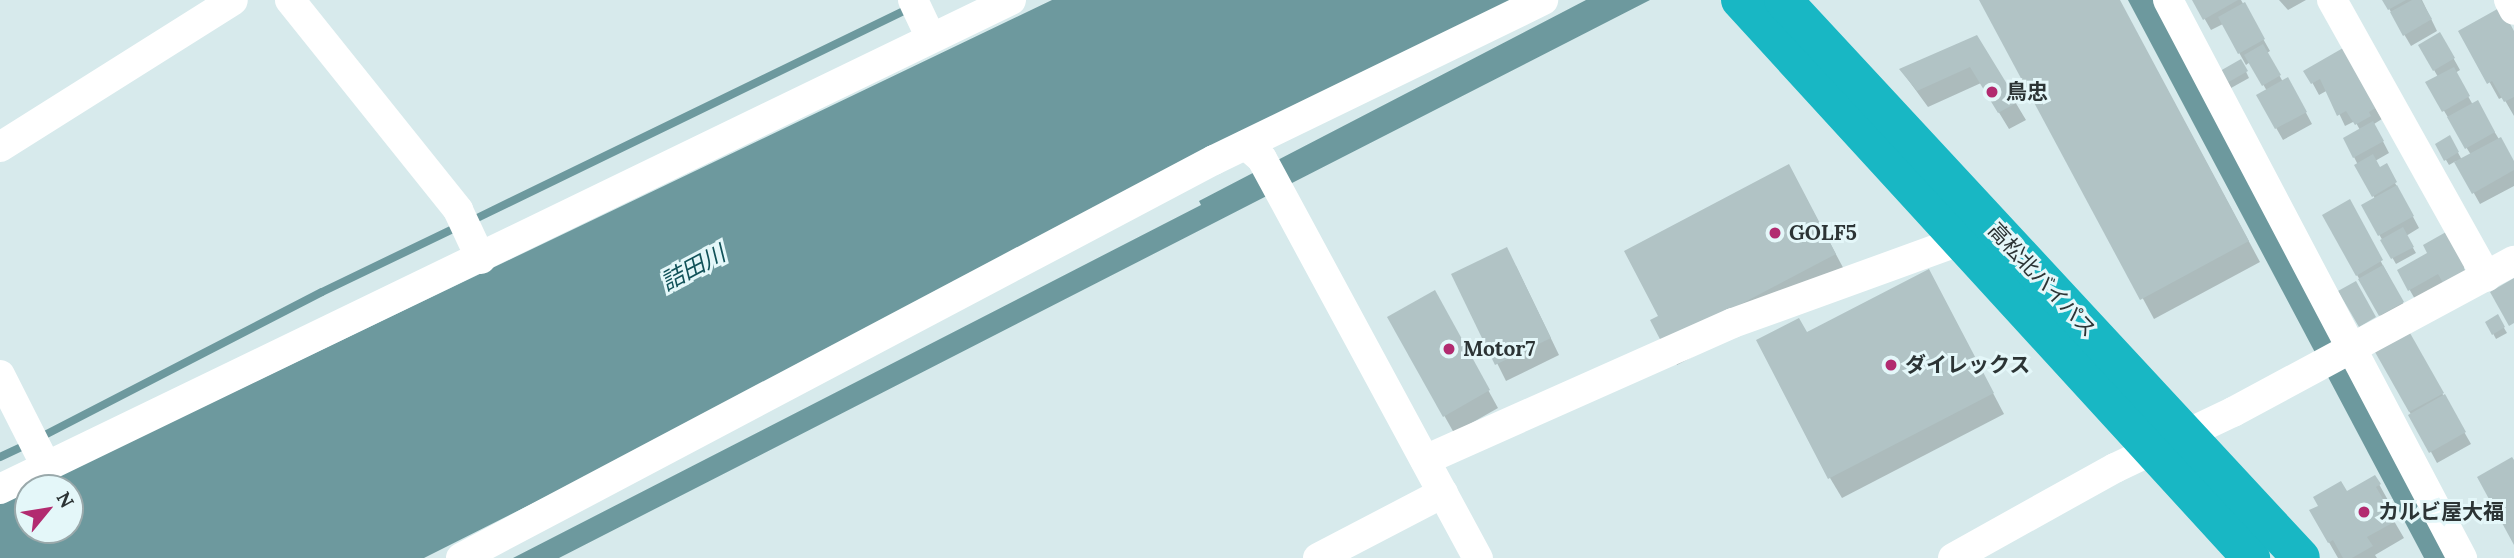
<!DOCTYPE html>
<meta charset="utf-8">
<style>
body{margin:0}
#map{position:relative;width:2514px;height:558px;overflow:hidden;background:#d7eaec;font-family:Lora,"Noto Sans JP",serif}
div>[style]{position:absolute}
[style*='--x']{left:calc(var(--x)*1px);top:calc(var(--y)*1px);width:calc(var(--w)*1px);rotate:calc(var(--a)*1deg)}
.water>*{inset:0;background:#6d999e}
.shadow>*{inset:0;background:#0003}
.stream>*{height:8px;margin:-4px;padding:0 4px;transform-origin:4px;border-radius:4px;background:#6d999e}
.building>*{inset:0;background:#b1c3c5}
.minor>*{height:30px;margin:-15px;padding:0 15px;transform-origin:15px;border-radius:15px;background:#fff}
.highway>*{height:38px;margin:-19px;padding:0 19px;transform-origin:19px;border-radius:19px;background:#18b7c4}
.dots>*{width:19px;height:19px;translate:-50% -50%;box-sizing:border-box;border:4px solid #e4f7f9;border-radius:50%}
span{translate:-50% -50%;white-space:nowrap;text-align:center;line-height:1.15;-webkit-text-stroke:6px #e4f7f9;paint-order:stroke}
.poi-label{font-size:21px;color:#2c3435;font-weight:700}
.left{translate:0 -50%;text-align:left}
.street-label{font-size:21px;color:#2c3435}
.water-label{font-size:23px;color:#115259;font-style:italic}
.north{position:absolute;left:14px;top:474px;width:70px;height:70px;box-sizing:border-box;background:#e4f7f9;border:2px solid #9aa9ab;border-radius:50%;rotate:60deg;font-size:19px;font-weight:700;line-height:28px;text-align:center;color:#2c3435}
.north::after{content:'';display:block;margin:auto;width:24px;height:32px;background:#b22b70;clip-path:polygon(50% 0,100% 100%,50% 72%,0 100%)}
</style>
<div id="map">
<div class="water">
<div style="clip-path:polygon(1052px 0,1522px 0,1246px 145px,424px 558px,0 558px,0 504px,28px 490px,28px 530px,70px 530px,70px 488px,33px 488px)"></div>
<div style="clip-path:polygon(1586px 0,1650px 0,559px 558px,513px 558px,1201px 205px,1199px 201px)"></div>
<div style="clip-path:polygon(2128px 0,2155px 0,2449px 558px,2424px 558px)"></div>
</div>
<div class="shadow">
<div style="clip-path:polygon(1981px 0,2119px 0,2260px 262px,2154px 319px)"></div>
<div style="clip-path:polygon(2194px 0,2241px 0,2270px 51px,2267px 53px,2283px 82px,2288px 79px,2312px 124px,2283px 140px,2258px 96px,2267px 91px,2250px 62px,2246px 65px,2223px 24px,2211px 30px)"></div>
<div style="clip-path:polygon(2279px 0,2306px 0,2288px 10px)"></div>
<div style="clip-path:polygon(2384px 0,2422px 0,2437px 31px,2411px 46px)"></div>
<div style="clip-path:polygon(2461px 31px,2514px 34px,2514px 116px,2503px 97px,2499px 99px)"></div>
<div style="clip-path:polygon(2440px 34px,2460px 70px,2455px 73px,2473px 105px,2477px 103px,2514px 164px,2514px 186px,2480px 204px,2456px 161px,2449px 165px,2437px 145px,2450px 138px,2462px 160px,2471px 155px,2427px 83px,2438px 77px,2420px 45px)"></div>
<div style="clip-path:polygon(1976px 37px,2026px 120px,2009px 129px,1981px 83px,1928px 107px,1901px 70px)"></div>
<div style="clip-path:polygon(2342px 51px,2382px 119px,2374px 124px,2389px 153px,2375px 161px,2380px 170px,2386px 166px,2419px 228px,2406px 236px,2416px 253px,2396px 264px,2363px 206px,2375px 199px,2345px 139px,2360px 130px,2355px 121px,2345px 126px,2328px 90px,2319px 95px,2306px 71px)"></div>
<div style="clip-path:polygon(2241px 61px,2249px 78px,2231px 88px,2222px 72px)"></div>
<div style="clip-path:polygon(1800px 187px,1847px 275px,1677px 365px,1665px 344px)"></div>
<div style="clip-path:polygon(2349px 202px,2409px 314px,2387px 327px,2357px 275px)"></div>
<div style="clip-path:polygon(2445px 235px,2470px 279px,2416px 301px,2399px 271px,2430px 254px)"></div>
<div style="clip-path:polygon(1516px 266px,1559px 355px,1506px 381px,1453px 275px)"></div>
<div style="clip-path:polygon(1434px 292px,1498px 408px,1454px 433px,1389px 317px)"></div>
<div style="clip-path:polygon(1940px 292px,2004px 414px,1842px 498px,1830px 478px,1807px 334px)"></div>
<div style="clip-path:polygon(2497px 316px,2507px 333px,2496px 339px,2487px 322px)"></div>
<div style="clip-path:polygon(2409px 335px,2471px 444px,2437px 463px,2378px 353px)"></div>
<div style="clip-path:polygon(2375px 477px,2389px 502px,2384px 504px,2404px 538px,2375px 555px,2377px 558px,2338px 558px,2311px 511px)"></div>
</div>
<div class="stream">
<div style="--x:471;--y:221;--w:487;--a:-25.9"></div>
<div style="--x:39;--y:438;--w:318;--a:-27.3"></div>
<div style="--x:322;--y:292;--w:152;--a:-25.7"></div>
<div style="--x:0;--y:457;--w:31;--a:-25"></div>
</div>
<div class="building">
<div style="clip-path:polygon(1979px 0,2120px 0,2249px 241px,2140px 300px)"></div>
<div style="clip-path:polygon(2192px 0,2238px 0,2203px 20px)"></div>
<div style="clip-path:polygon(2382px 0,2406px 0,2388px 10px)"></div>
<div style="clip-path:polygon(2412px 0,2421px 0,2432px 19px,2403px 36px,2390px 12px)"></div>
<div style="clip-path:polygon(2245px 2px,2265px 39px,2238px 54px,2218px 17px)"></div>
<div style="clip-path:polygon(2501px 7px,2514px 31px,2514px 97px,2504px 102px,2492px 81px,2487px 84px,2458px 31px)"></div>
<div style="clip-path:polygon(2440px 32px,2455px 58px,2433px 71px,2418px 45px)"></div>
<div style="clip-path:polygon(1977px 35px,2018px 102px,1998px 113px,1970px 67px,1917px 91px,1899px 69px)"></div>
<div style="clip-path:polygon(2263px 44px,2281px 75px,2262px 86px,2244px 55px)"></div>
<div style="clip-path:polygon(2343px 48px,2377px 107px,2369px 112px,2371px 116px,2355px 125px,2346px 111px,2337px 116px,2320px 79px,2311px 84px,2303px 71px)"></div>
<div style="clip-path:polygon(2241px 59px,2248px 71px,2227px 83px,2220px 71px)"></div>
<div style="clip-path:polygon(2454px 67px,2470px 96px,2442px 112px,2425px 82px)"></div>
<div style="clip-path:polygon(2288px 77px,2307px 112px,2275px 129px,2256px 95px)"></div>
<div style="clip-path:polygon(2478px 100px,2495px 132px,2465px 149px,2447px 117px)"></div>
<div style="clip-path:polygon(2373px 121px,2384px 141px,2353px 158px,2343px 138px)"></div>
<div style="clip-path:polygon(2450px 135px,2459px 152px,2444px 161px,2435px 144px)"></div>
<div style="clip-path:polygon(2501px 137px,2514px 161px,2514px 170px,2472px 194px,2454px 162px)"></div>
<div style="clip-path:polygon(2373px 154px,2380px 167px,2387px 163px,2397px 182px,2372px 197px,2354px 165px)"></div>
<div style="clip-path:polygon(1789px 164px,1836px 254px,1663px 345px,1650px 320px,1658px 316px,1624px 251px)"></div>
<div style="clip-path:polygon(2397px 185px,2414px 216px,2378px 236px,2361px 205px)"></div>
<div style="clip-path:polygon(2350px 199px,2383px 260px,2356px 276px,2322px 215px)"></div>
<div style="clip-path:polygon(2403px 227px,2414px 247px,2391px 259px,2380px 240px)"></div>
<div style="clip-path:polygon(2446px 232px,2464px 265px,2464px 271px,2443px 283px,2438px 274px,2408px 291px,2397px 270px,2427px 253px,2423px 245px)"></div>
<div style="clip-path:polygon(1507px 247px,1551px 338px,1495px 365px,1451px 274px)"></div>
<div style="clip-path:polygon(2383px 265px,2404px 302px,2379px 316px,2358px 279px)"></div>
<div style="clip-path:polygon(1929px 269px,1994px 393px,1828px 479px,1756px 340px,1799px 318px,1807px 332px)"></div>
<div style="clip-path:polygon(2514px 278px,2514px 323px,2509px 326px,2490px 292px)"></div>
<div style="clip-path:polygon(2356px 281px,2376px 317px,2359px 327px,2338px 291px)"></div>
<div style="clip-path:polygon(1435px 290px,1490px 390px,1443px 417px,1387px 317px)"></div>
<div style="clip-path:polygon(2498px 314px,2505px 327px,2492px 335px,2485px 322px)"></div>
<div style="clip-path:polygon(2410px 333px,2444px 393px,2409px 412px,2375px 352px)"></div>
<div style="clip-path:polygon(2445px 394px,2466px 432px,2429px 453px,2408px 415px)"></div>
<div style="clip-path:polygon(2512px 457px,2514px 460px,2514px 545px,2477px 477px)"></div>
<div style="clip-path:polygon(2375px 475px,2381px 484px,2376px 487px,2396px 521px,2367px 537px,2373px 546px,2352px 558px,2343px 558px,2333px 540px,2328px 543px,2309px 510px,2318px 506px,2313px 497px,2341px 481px,2347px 491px)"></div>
</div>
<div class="minor">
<div style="--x:290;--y:0;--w:269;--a:51.3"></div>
<div style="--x:458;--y:210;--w:54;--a:64.9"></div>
<div style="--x:913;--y:0;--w:42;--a:64.7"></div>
<div style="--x:2168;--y:0;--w:631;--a:62.22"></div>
<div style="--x:2332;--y:0;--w:317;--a:60.8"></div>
<div style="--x:2509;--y:0;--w:11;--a:63"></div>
<div style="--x:1246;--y:145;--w:21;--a:41"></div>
<div style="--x:1262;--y:159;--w:454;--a:61.6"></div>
<div style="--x:0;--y:147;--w:275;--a:-32.2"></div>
<div style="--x:0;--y:375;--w:102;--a:63.2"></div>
<div style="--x:1425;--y:460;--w:337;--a:-24"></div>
<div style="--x:1733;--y:323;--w:241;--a:-19.9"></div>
<div style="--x:0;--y:489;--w:1123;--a:-25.81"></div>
<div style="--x:461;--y:558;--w:852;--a:-27.86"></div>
<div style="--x:1214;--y:160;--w:366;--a:-25.9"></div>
<div style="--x:1318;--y:558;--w:141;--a:-27.5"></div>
<div style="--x:1953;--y:558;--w:185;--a:-29.1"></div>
<div style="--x:2115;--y:468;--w:131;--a:-25.4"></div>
<div style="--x:2233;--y:412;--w:319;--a:-28.3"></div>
</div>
<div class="highway">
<div style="--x:1740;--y:0;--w:757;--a:47.52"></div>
<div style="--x:1783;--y:0;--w:761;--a:47.13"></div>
</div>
<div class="dots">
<div style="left:1992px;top:92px;background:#b22b70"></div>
<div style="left:1775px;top:233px;background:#b22b70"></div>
<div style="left:1449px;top:349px;background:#b22b70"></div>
<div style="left:1891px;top:365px;background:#b22b70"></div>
<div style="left:2364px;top:512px;background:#b22b70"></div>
</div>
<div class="poi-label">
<span class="left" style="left:2006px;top:92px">鳥忠</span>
<span class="left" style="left:1789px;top:233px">GOLF5</span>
<span class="left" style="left:1463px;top:349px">Motor7</span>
<span class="left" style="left:1905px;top:365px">ダイレックス</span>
<span class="left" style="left:2378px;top:512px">カルビ屋大福</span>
</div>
<div class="street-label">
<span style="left:2042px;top:280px;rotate:47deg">高松北バイパス</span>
</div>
<div class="water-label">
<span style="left:693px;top:268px;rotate:-28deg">詰田川</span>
</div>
<div class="north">N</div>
</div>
